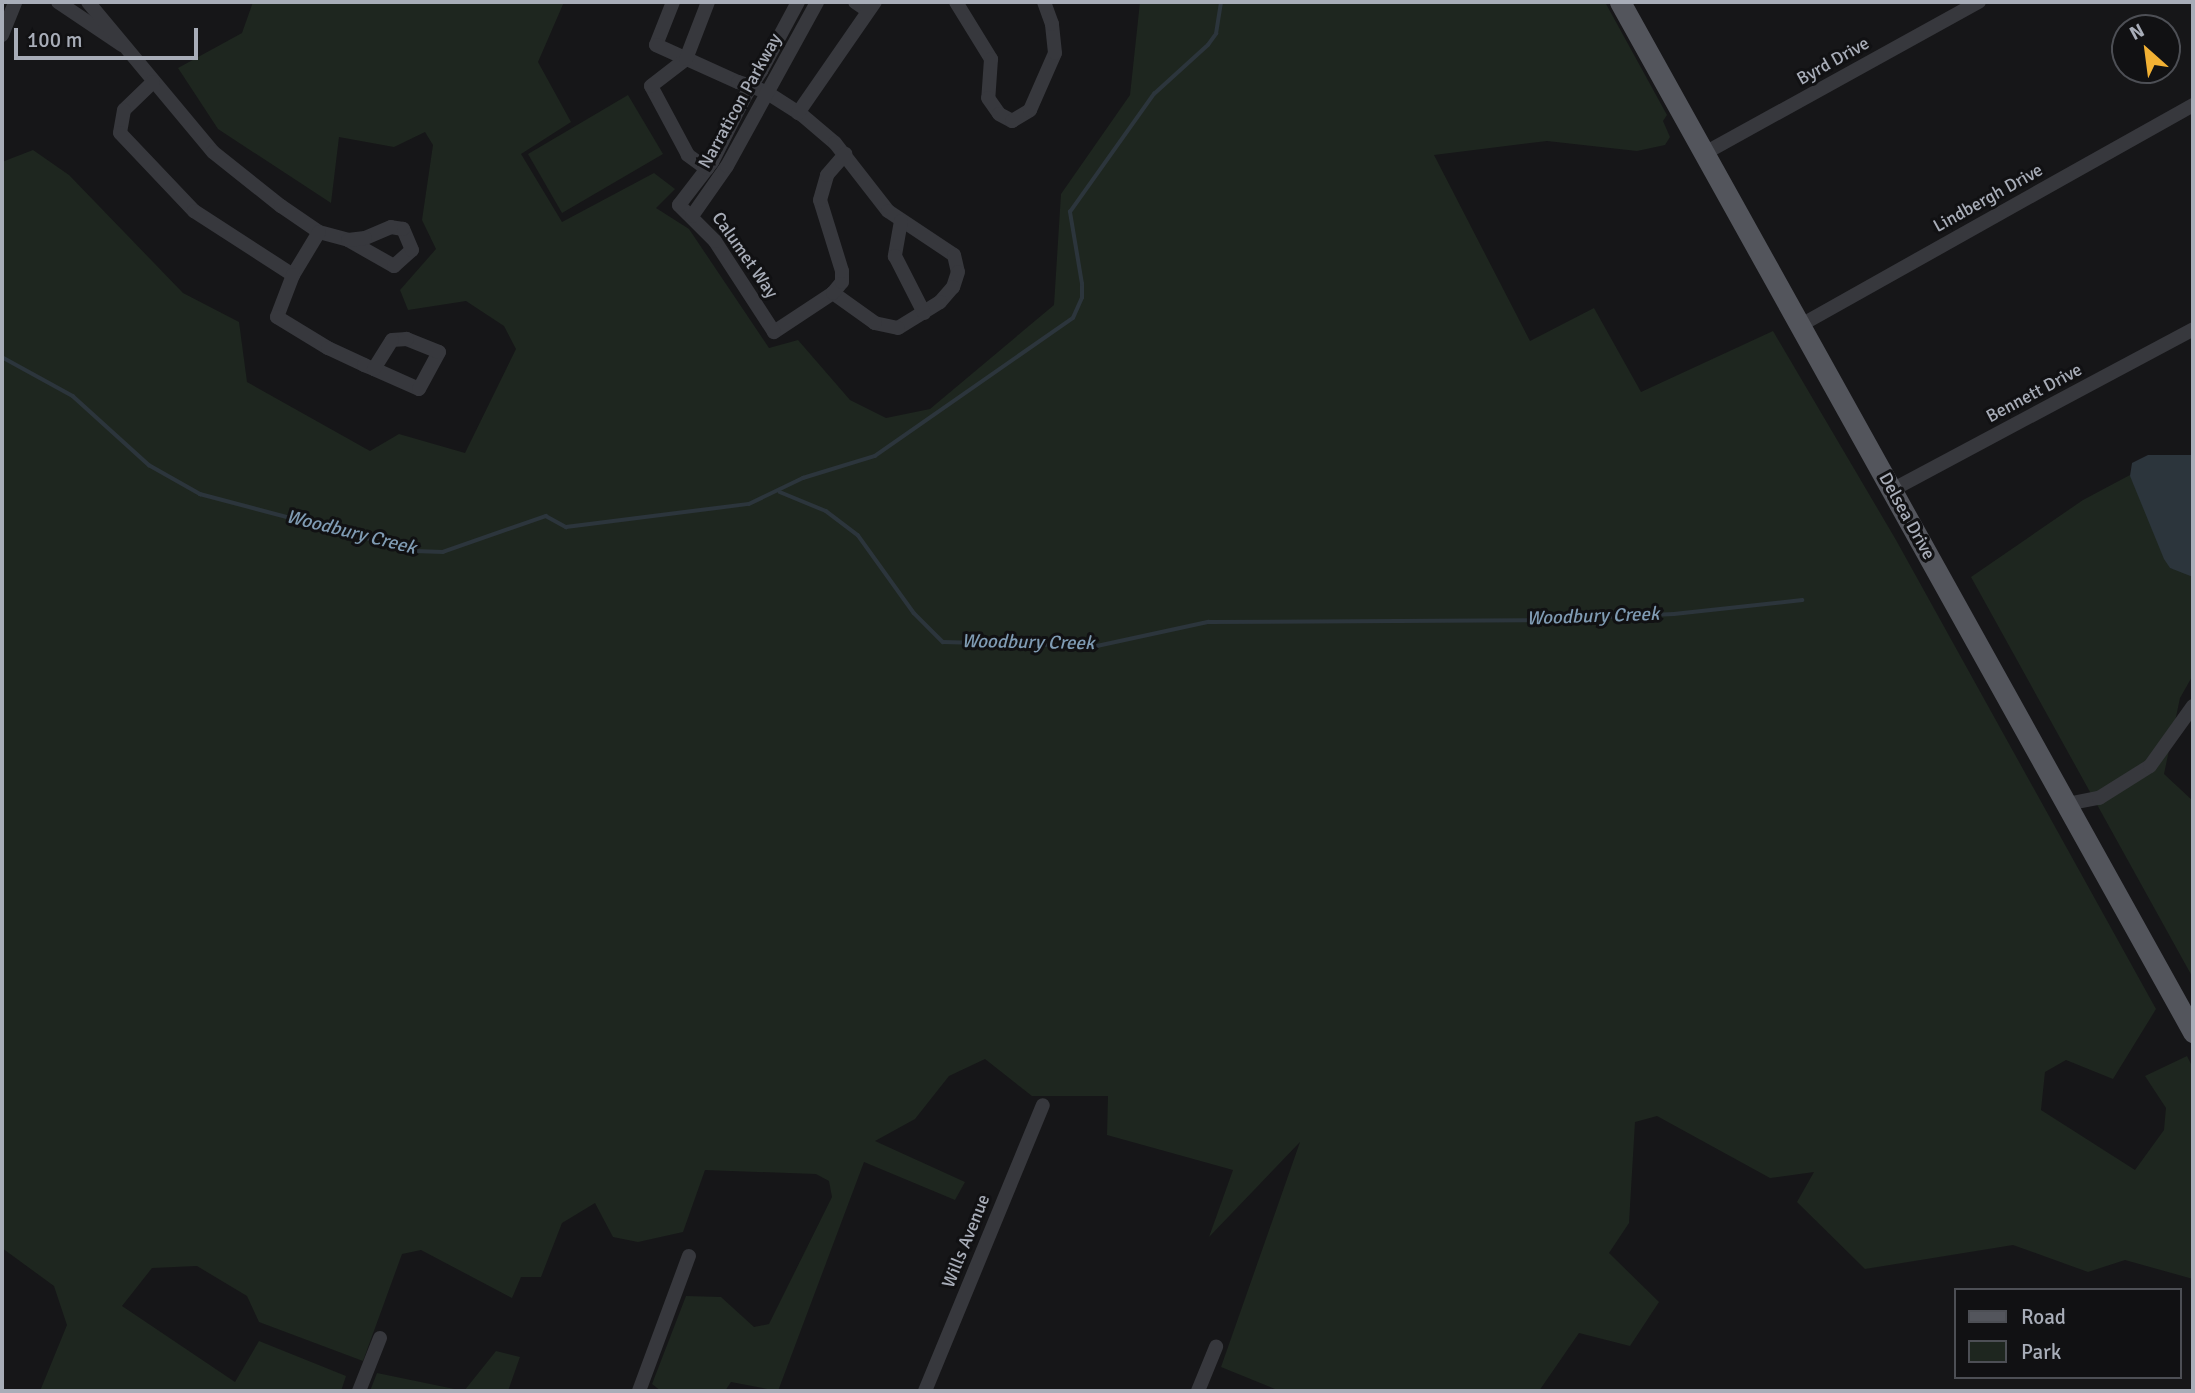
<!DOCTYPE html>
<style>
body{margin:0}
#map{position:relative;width:2195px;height:1393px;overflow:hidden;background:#161618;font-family:Signika,sans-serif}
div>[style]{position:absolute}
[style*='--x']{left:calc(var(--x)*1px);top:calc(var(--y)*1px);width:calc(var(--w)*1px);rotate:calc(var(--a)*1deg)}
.green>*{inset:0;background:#1e261f}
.water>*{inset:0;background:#2c353c}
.stream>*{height:3.5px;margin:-1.75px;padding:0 1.75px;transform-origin:1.75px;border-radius:1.75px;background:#2c353c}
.minor>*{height:14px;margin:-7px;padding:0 7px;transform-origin:7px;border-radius:7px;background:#37383d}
.primary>*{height:21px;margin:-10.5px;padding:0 10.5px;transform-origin:10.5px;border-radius:10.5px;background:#53555c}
span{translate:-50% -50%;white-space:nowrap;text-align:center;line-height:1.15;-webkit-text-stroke:6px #111113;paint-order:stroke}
.street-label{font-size:18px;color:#a8adb8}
.water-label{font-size:19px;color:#7f9bb3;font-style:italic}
.frame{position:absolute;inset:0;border:4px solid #a8adb8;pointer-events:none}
.legend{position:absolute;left:1954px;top:1288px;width:228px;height:91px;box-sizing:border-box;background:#111113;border:2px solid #4d4f55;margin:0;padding:9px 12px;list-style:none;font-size:21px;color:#a8adb8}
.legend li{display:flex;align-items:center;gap:14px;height:35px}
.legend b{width:35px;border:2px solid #4d4f55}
.north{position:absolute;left:2111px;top:14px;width:70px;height:70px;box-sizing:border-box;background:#111113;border:2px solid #4d4f55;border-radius:50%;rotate:332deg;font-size:19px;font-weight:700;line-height:28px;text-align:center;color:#a8adb8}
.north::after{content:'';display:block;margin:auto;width:24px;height:32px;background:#f2b134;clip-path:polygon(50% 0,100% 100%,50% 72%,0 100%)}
.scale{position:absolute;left:14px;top:28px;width:184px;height:32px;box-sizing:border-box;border:4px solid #a8adb8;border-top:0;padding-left:9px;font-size:21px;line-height:24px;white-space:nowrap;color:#a8adb8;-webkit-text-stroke:5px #111113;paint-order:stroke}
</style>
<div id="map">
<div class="green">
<div style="clip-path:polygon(253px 2px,564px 2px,538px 62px,571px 122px,521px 154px,562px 222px,654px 173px,675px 189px,656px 208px,689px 229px,769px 348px,798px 340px,850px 400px,886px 418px,930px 409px,1054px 305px,1061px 194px,1130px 95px,1140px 2px,1605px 2px,1667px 115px,1663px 121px,1670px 137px,1665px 145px,1637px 151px,1547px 141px,1434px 155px,1530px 341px,1594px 308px,1641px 392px,1773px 331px,1896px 540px,2156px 1009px,2113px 1079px,2066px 1060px,2045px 1072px,2041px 1110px,2135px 1170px,2164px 1130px,2166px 1108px,2145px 1076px,2187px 1056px,2193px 1068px,2193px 1279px,2125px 1260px,2088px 1272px,2013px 1245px,1865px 1269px,1797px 1202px,1814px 1172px,1770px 1178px,1657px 1116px,1635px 1122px,1629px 1223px,1609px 1253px,1659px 1302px,1630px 1346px,1579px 1333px,1539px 1391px,1280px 1391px,1221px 1367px,1300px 1142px,1209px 1237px,1233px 1170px,1107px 1135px,1108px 1096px,1032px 1096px,985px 1059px,949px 1076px,915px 1119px,875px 1141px,965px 1182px,955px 1200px,864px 1162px,778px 1391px,731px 1382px,725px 1391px,661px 1391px,652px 1384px,686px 1296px,721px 1297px,754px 1327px,769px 1324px,832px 1197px,829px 1181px,816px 1174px,705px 1170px,683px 1232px,638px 1242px,613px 1237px,595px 1203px,562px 1223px,541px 1277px,521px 1277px,512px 1298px,421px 1250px,402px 1254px,363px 1361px,259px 1322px,247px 1296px,197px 1266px,152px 1268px,122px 1306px,235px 1382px,259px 1341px,346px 1376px,341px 1391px,40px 1391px,67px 1325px,54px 1286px,2px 1248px,2px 162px,33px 150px,69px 175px,183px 293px,239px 322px,247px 382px,370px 451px,399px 434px,465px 453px,516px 349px,504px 326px,466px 301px,408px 310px,400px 290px,436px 249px,422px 220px,433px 145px,425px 132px,394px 147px,339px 137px,331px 203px,218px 129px,178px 68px,242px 33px)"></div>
<div style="clip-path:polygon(628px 95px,663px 154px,562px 213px,528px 154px)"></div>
<div style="clip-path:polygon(2130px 475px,2170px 568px,2193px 574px,2193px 675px,2180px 698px,2164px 774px,2193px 801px,2193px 978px,1971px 577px,2083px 500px)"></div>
<div style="clip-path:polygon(496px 1351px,520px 1357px,508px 1391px,370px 1391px,377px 1373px,464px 1391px)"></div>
</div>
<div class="water">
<div style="clip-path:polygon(2148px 455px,2193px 455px,2193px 577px,2170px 568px,2164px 559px,2130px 476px,2132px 463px)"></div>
</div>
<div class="stream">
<div style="--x:2;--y:357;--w:81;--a:28.8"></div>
<div style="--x:73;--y:396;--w:103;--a:42.2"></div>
<div style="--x:149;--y:465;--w:59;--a:29.6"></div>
<div style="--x:200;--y:494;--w:222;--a:14.8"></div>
<div style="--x:415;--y:551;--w:28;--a:2"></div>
<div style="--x:443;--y:552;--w:109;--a:-19.3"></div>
<div style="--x:546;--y:516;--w:23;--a:29"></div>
<div style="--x:566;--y:527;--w:184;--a:-7.2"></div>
<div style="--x:749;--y:504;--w:60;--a:-25.7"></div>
<div style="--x:803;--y:478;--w:75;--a:-17"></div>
<div style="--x:875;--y:456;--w:241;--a:-34.9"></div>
<div style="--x:1073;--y:318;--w:22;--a:-66"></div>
<div style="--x:1082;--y:298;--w:14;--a:-90"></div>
<div style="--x:1082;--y:284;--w:73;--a:-99.5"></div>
<div style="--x:1070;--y:212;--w:145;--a:-54.6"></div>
<div style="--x:1154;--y:94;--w:73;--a:-42.2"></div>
<div style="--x:1208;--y:45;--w:14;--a:-54"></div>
<div style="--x:1216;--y:34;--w:32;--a:-81"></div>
<div style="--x:780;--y:492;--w:50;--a:22.4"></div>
<div style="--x:826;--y:511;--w:40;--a:37"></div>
<div style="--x:858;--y:535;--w:96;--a:54.3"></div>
<div style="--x:914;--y:613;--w:41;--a:45"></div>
<div style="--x:943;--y:642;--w:154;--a:1.5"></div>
<div style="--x:1097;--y:646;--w:114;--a:-12.2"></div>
<div style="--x:1208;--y:622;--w:333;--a:-0.3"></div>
<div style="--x:1541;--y:620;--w:133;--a:-2.6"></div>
<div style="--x:1674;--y:614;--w:129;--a:-6.2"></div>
</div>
<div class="minor">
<div style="--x:58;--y:2;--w:77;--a:33.9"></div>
<div style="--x:88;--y:2;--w:195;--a:50.2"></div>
<div style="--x:213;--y:152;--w:87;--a:38.5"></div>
<div style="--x:281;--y:206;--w:46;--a:34.4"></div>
<div style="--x:319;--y:232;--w:30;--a:15"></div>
<div style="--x:348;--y:240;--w:53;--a:29.5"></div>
<div style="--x:394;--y:266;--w:24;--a:-42"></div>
<div style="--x:412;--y:250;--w:23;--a:-113"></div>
<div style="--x:403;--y:229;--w:12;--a:-171"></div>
<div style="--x:391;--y:227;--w:28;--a:157"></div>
<div style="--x:365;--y:238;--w:17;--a:173"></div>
<div style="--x:673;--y:2;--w:46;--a:111.6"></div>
<div style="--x:656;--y:45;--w:90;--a:24.3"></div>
<div style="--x:738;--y:82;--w:14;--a:17"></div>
<div style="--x:751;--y:86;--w:16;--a:22"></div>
<div style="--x:766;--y:92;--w:43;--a:32.6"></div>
<div style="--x:802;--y:115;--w:43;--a:40.3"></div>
<div style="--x:835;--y:143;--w:86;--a:52.1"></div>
<div style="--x:888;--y:211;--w:79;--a:33.7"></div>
<div style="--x:954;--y:255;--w:17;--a:77"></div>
<div style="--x:958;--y:272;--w:16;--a:108"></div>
<div style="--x:953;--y:287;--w:20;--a:131"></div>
<div style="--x:940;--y:302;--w:49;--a:148.2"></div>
<div style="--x:898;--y:328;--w:24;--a:-168"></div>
<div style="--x:875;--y:323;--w:52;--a:-144.5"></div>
<div style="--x:833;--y:293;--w:71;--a:146.5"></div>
<div style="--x:774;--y:332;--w:108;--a:-123"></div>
<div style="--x:715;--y:241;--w:51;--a:-135"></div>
<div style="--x:679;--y:205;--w:54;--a:-52.5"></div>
<div style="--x:712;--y:162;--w:65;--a:-63.4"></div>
<div style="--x:741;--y:104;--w:21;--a:-61"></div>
<div style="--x:751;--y:86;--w:18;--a:-56"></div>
<div style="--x:761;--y:71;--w:78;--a:-61.8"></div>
<div style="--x:855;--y:2;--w:14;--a:34"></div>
<div style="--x:956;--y:2;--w:67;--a:58.4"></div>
<div style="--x:991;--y:59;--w:39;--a:94"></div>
<div style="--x:988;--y:98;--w:19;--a:55"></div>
<div style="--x:999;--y:114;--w:15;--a:28"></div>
<div style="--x:1012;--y:121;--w:21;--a:-31"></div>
<div style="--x:1030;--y:110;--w:62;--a:-66.3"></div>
<div style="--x:1055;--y:53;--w:29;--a:-96"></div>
<div style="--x:1052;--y:24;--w:23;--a:-110"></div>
<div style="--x:2;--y:35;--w:35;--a:-68"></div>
<div style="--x:153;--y:82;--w:40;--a:136"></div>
<div style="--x:124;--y:110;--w:23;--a:100"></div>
<div style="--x:120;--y:133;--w:108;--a:46.5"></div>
<div style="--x:194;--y:211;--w:118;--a:32.9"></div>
<div style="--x:293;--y:275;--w:50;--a:-58.8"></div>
<div style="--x:798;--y:113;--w:135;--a:-55.3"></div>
<div style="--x:1705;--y:153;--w:313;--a:-28.9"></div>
<div style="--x:707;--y:169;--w:24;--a:-144"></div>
<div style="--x:688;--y:155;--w:78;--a:-118.2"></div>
<div style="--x:651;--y:86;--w:44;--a:-37.6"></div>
<div style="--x:686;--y:59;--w:61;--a:-68.9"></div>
<div style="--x:692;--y:216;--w:61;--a:-55"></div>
<div style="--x:727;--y:166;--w:187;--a:-61.2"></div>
<div style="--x:901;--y:221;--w:36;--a:100"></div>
<div style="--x:895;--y:256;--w:64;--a:63"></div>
<div style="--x:293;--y:275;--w:45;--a:110.9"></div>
<div style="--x:277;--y:317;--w:60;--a:31.3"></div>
<div style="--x:328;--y:348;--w:40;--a:25"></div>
<div style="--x:364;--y:365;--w:11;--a:22"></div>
<div style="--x:374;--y:369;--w:49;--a:24"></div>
<div style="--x:419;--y:389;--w:42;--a:-61.6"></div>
<div style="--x:439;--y:352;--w:35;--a:-158"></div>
<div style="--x:407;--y:339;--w:15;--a:176"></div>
<div style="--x:392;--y:340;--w:34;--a:122"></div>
<div style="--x:833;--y:293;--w:14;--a:-51"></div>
<div style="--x:842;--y:282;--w:11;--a:-90"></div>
<div style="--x:842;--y:271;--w:74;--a:-107.2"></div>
<div style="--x:820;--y:200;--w:26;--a:-74"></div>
<div style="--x:827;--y:175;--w:28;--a:-49"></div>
<div style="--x:1801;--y:325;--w:450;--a:-29.3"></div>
<div style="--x:1892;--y:490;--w:341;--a:-28.1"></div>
<div style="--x:2067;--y:804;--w:33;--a:-11"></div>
<div style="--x:2099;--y:798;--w:60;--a:-32.1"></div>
<div style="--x:2150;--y:766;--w:74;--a:-54.4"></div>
<div style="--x:359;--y:1391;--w:57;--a:-68.4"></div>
<div style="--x:639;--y:1391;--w:144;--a:-69.7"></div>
<div style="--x:925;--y:1391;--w:309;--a:-67.6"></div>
<div style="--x:1198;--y:1391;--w:48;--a:-67.8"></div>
</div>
<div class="primary">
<div style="--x:1620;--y:2;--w:1179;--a:60.91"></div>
</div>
<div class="street-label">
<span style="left:1833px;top:61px;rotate:-29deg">Byrd Drive</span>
<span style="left:740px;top:101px;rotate:-61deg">Narraticon Parkway</span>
<span style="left:1988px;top:198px;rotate:-29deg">Lindbergh Drive</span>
<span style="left:745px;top:255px;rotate:55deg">Calumet Way</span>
<span style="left:2034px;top:393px;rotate:-28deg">Bennett Drive</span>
<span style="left:1907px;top:516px;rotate:61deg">Delsea Drive</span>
<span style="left:966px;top:1241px;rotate:-68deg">Wills Avenue</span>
</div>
<div class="water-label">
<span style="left:351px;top:533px;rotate:14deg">Woodbury Creek</span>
<span style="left:1593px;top:617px;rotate:-2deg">Woodbury Creek</span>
<span style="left:1028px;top:643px;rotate:1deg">Woodbury Creek</span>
</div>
<div class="frame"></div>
<ul class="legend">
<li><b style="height:9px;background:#53555c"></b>Road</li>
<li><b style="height:19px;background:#1e261f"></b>Park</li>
</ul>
<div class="north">N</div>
<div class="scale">100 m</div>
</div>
